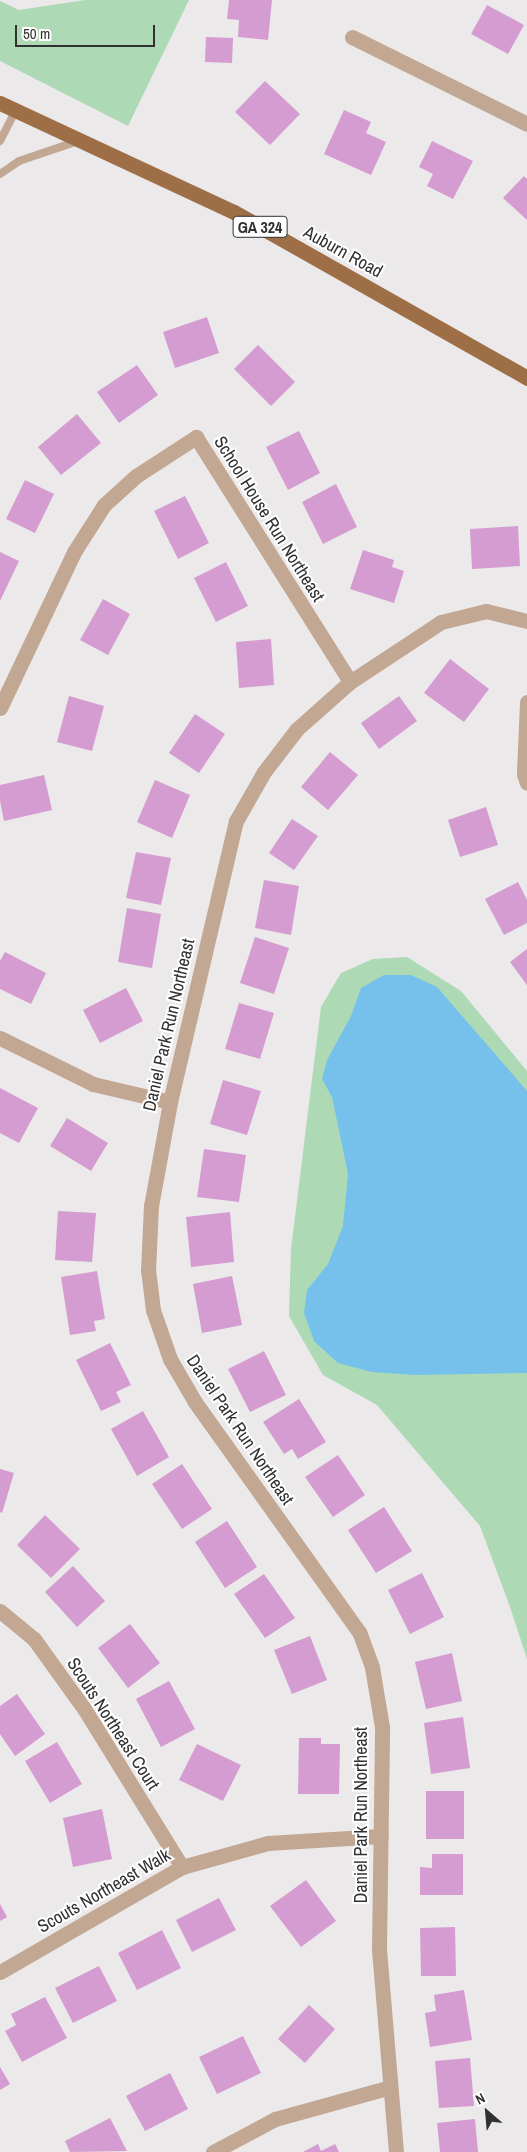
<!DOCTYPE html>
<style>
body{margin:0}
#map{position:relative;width:527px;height:2152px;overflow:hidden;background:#ece9eb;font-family:"Archivo Narrow",sans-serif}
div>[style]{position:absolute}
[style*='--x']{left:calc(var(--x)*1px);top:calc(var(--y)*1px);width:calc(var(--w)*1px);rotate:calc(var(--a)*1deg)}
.green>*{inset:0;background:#add9b5}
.water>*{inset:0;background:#76c1eb}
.building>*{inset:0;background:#d49cd0}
.service>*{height:8px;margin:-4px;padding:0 4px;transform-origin:4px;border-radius:4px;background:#c2a792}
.minor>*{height:15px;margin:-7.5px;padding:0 7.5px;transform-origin:7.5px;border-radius:7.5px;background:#c2a792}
.primary>*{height:15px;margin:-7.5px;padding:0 7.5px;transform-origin:7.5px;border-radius:7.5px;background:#9e6f47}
span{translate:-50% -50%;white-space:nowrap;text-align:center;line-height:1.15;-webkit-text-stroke:4px #fff;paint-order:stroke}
.shield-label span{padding:1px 4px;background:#fff;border:1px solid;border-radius:4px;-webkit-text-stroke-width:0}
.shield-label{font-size:16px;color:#323132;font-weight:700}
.street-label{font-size:18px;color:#323132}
.north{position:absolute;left:462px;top:2087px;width:50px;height:50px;-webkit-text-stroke:4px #fff;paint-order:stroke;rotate:333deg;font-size:14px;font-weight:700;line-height:20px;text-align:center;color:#323132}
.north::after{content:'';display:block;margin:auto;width:18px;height:22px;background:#323132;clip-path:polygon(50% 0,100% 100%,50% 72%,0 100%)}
.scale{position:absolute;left:15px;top:25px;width:140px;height:22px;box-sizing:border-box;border:2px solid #323132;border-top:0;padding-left:6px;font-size:15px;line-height:18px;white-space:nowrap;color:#323132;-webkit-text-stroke:4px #fff;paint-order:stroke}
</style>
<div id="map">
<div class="green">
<div style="clip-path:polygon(85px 0,189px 0,128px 126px,0 61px,0 1px,19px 10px)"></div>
<div style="clip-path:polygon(407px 957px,461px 991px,527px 1071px,527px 1659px,510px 1607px,480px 1526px,377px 1405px,323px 1375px,289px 1316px,291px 1249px,321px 1007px,341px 973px,373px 959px)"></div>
</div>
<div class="water">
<div style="clip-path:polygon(384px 975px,411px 975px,437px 987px,527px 1091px,527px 1373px,415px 1375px,372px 1372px,338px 1363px,314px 1341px,304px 1313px,307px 1290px,328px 1264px,343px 1226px,348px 1174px,332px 1097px,322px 1079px,327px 1060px,351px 1016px,361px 988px)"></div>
</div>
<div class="building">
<div style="clip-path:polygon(229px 0,272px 0,268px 40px,238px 37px,239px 20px,227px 19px)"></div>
<div style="clip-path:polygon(487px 5px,524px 25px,508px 54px,471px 34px)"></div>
<div style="clip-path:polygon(206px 37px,233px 38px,232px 63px,205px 62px)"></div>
<div style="clip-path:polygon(265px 81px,300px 114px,270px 145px,235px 112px)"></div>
<div style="clip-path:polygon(344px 110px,371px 122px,366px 133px,386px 142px,371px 175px,324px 154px)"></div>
<div style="clip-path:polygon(432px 141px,473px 161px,453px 199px,427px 186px,433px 174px,419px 167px)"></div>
<div style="clip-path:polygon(524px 176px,527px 179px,527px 220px,503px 198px)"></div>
<div style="clip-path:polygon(207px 317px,219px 353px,175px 368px,163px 332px)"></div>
<div style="clip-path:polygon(258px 345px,295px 382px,271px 406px,234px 369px)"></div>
<div style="clip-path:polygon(137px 365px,158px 395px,119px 423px,97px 392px)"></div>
<div style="clip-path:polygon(77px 414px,101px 443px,61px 475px,38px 447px)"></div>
<div style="clip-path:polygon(299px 431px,320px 473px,288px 490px,266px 447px)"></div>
<div style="clip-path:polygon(25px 480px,54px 494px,35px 533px,6px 519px)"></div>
<div style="clip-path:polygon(336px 484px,357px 527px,323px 544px,302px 502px)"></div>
<div style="clip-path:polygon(185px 496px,209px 543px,178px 559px,154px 511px)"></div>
<div style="clip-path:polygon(518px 526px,520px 566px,472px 569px,470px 529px)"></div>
<div style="clip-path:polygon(363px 550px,394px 560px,392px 567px,404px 571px,394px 603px,350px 589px)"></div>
<div style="clip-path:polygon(0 552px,19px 561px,0 601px)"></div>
<div style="clip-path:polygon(226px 562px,248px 606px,216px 622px,194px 578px)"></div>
<div style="clip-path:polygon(103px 599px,130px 614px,108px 655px,80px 640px)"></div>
<div style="clip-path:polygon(271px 639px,274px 685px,239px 688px,236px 642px)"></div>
<div style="clip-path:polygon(450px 659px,489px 689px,464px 722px,424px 693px)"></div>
<div style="clip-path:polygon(69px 696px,104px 706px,92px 751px,57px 742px)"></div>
<div style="clip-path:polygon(399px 696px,417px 721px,379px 749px,361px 723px)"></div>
<div style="clip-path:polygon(195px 714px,225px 734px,199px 773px,169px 753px)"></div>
<div style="clip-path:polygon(330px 752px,358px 775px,328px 810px,301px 787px)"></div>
<div style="clip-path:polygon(44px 775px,52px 810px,4px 821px,0 801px,0 785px)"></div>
<div style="clip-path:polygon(155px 780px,190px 795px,172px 838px,137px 822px)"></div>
<div style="clip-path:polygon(486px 807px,498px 845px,460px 857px,448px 820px)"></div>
<div style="clip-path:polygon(292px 819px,318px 836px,294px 870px,269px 853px)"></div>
<div style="clip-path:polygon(136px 852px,171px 858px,161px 905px,126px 898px)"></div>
<div style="clip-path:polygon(264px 880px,299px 886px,291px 935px,255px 928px)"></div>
<div style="clip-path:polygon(518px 882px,527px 900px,527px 923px,504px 935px,485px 899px)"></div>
<div style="clip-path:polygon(127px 908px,161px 914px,152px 968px,118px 962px)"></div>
<div style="clip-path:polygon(255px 937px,289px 948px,274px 994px,240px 983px)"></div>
<div style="clip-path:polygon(527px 949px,527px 985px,510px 962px)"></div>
<div style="clip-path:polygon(5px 952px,46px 973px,31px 1004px,0 989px,0 961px)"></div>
<div style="clip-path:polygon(126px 988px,143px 1021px,100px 1043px,83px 1010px)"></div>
<div style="clip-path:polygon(239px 1003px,274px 1013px,260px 1059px,225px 1049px)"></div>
<div style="clip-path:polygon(223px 1080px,261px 1091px,247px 1135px,210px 1124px)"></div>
<div style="clip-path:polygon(0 1088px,38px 1108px,19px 1143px,0 1133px)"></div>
<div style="clip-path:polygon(67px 1118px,108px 1143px,91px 1171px,50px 1146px)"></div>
<div style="clip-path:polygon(204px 1149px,246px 1155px,239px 1202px,197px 1197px)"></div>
<div style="clip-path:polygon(58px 1211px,96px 1213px,92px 1262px,55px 1260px)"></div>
<div style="clip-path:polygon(230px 1212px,234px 1262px,191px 1267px,186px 1217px)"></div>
<div style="clip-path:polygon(97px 1271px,105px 1319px,94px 1321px,96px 1331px,70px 1335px,61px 1277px)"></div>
<div style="clip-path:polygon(232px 1276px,242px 1325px,202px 1333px,193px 1284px)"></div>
<div style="clip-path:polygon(110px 1343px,131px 1385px,116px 1392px,121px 1402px,101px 1411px,76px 1360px)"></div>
<div style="clip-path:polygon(264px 1351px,286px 1395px,250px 1412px,228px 1369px)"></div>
<div style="clip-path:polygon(299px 1399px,326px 1442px,298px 1459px,292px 1449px,284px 1454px,263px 1422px)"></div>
<div style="clip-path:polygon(143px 1411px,169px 1457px,137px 1476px,111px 1429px)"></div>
<div style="clip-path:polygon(338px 1455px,365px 1495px,333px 1517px,305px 1477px)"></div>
<div style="clip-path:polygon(182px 1464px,212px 1509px,182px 1529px,152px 1484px)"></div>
<div style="clip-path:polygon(0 1469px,14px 1473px,2px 1513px,0 1512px)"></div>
<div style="clip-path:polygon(384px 1507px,412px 1551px,376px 1573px,348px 1530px)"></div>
<div style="clip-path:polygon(45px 1515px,80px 1549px,51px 1578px,17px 1545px)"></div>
<div style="clip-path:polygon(227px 1521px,257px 1567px,225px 1588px,195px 1542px)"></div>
<div style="clip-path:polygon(73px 1566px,105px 1601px,77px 1627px,45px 1592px)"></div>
<div style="clip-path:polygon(422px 1573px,444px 1617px,410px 1634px,388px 1590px)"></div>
<div style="clip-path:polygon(264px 1574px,295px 1618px,265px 1638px,234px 1594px)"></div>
<div style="clip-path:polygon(130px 1624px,160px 1663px,128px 1688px,98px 1648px)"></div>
<div style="clip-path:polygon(310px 1636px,327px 1680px,292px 1694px,274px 1650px)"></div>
<div style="clip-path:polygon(452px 1653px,462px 1701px,426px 1709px,415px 1662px)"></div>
<div style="clip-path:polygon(169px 1681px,195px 1729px,161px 1747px,136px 1699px)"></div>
<div style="clip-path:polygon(17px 1694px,45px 1734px,15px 1756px,0 1734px,0 1706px)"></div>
<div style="clip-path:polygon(463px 1717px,470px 1768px,431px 1774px,424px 1723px)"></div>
<div style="clip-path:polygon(299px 1738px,321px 1738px,321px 1744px,340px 1744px,339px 1794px,298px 1794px)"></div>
<div style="clip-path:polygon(57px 1742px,82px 1784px,50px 1803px,25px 1761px)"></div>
<div style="clip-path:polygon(197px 1744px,241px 1765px,223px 1801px,179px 1780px)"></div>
<div style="clip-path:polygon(426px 1791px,464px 1791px,464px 1839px,426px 1839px)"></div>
<div style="clip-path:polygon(102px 1809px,112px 1859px,73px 1867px,63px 1818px)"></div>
<div style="clip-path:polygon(432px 1854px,463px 1854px,463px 1895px,420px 1895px,420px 1867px,432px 1868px)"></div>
<div style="clip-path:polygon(306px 1880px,336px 1921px,301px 1947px,270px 1906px)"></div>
<div style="clip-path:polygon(219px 1898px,236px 1930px,192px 1952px,176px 1920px)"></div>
<div style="clip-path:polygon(0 1904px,7px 1917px,0 1921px)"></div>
<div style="clip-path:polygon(455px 1927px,456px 1976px,421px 1976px,420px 1928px)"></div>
<div style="clip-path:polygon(162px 1930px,181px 1968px,137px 1990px,118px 1953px)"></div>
<div style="clip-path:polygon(99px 1966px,117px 2001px,73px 2023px,55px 1988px)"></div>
<div style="clip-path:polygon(464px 1990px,472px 2040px,430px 2047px,425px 2013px,436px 2011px,434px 1995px)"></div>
<div style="clip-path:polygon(45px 1997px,67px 2038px,22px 2062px,5px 2031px,16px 2025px,11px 2014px)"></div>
<div style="clip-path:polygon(309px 2005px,335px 2029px,305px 2063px,278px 2039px)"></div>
<div style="clip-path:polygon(243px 2036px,261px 2073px,217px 2094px,199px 2057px)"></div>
<div style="clip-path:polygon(470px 2058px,474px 2106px,439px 2108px,435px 2061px)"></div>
<div style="clip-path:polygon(0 2067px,10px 2084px,0 2090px)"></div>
<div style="clip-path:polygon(170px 2073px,188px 2109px,145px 2131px,126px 2096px)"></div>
<div style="clip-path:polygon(110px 2118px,127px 2151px,70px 2152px,65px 2141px)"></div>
<div style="clip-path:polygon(475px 2119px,478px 2152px,440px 2152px,437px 2123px)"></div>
<div style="clip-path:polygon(318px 2144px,321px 2151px,335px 2144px,339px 2152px,303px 2152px)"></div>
</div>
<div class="service">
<div style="--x:0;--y:141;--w:35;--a:-63"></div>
<div style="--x:0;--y:174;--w:23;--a:-34"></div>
<div style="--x:19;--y:161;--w:62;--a:-18.7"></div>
</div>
<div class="minor">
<div style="--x:352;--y:37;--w:195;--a:26.4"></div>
<div style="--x:527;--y:702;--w:72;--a:92.4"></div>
<div style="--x:524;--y:774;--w:9;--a:72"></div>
<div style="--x:0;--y:708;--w:173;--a:-64.6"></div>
<div style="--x:74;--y:552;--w:56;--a:-57.4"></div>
<div style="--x:104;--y:505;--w:43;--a:-42.2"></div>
<div style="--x:136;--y:476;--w:72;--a:-33"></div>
<div style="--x:196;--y:437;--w:289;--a:57.8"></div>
<div style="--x:0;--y:1038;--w:104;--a:26.3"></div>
<div style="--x:93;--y:1084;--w:79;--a:13.2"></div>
<div style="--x:0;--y:1611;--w:44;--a:39.5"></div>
<div style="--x:34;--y:1639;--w:87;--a:54.3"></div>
<div style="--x:85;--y:1710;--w:185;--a:58.3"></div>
<div style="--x:0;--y:1972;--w:210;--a:-30"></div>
<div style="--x:182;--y:1867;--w:89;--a:-15.6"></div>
<div style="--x:268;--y:1843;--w:113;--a:-3.5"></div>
<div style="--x:213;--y:2152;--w:70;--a:-28"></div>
<div style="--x:275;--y:2119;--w:119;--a:-15.5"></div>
<div style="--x:396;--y:2152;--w:203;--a:-94.8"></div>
<div style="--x:379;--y:1950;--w:223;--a:-89.2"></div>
<div style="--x:382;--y:1727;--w:61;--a:-99.5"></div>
<div style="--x:372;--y:1667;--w:37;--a:-110"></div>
<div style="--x:359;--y:1632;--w:282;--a:-125.5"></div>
<div style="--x:195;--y:1402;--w:50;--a:-120.2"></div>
<div style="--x:170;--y:1359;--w:52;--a:-109.1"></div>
<div style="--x:153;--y:1310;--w:39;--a:-97"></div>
<div style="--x:148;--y:1271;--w:65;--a:-87.4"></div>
<div style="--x:151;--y:1206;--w:106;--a:-79.6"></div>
<div style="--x:170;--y:1102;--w:289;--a:-76.8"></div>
<div style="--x:236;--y:821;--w:56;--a:-60.3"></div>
<div style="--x:264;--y:772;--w:54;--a:-52.5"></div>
<div style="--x:297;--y:729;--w:71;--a:-41.6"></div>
<div style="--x:350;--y:682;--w:109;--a:-33.4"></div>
<div style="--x:441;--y:622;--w:46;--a:-13.7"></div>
<div style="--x:486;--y:611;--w:42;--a:13.7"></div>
</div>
<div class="primary">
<div style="--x:0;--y:103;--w:258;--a:25"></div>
<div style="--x:234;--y:212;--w:337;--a:29.5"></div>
</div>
<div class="shield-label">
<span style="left:260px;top:227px">GA 324</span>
</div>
<div class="street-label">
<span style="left:343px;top:252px;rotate:29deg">Auburn Road</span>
<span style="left:269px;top:519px;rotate:58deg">School House Run Northeast</span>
<span style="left:169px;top:1025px;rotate:-77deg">Daniel Park Run Northeast</span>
<span style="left:240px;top:1430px;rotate:56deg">Daniel Park Run Northeast</span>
<span style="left:113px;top:1724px;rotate:57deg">Scouts Northeast Court</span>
<span style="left:361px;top:1815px;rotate:-90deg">Daniel Park Run Northeast</span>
<span style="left:104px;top:1891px;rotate:-30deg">Scouts Northeast Walk</span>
</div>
<div class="north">N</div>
<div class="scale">50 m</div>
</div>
